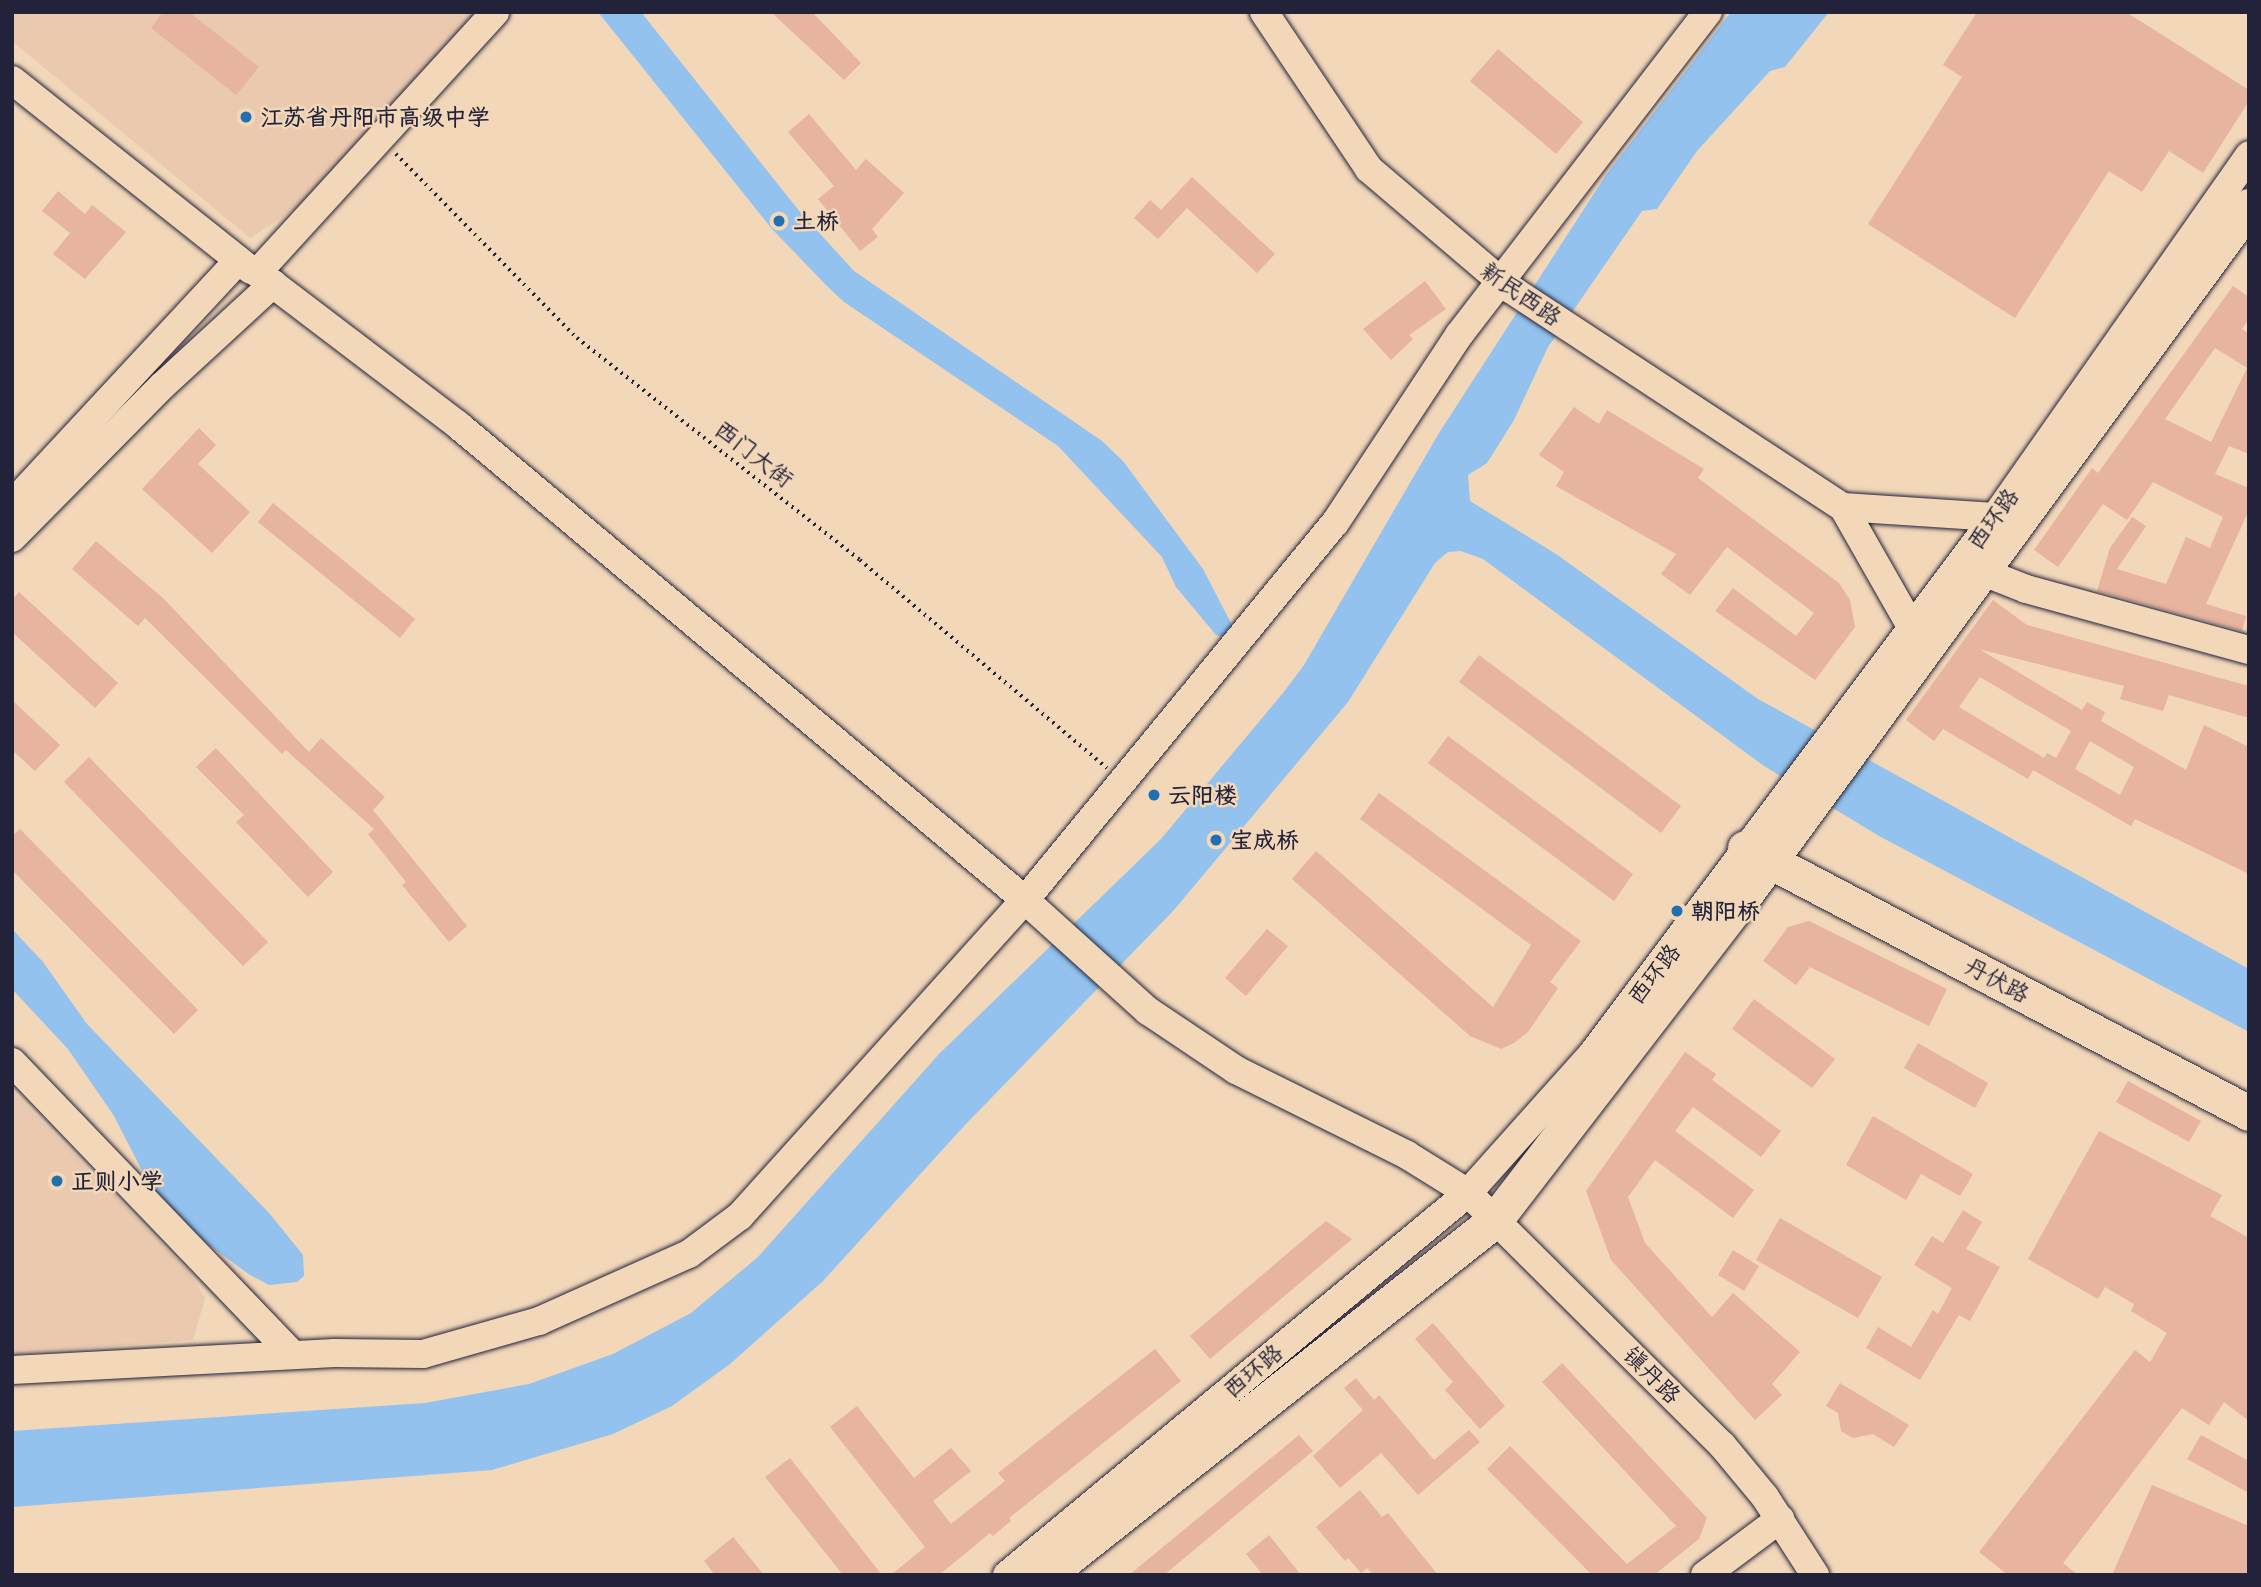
<!DOCTYPE html>
<meta charset="utf-8">
<style>
body{margin:0}
#map{position:relative;width:2261px;height:1587px;overflow:hidden;background:#f2d7b9;font-family:"Patrick Hand","LXGW WenKai TC",sans-serif}
div>[style]{position:absolute}
[style*='--x']{left:calc(var(--x)*1px);top:calc(var(--y)*1px);width:calc(var(--w)*1px);rotate:calc(var(--a)*1deg)}
.built>*{inset:0;background:#eac9af}
.water>*{inset:0;background:#93c2ee}
.building>*{inset:0;background:#e6b49f}
.path>*{height:3.5px;margin-top:-1.75px;transform-origin:0;background:repeating-linear-gradient(90deg,#22223b 0 2px,transparent 0 7px)}
.roads{filter:drop-shadow(0 0 2px #22223b) drop-shadow(0 0 2px #22223b)}
.minor>*{height:28px;margin:-14px;padding:0 14px;transform-origin:14px;border-radius:14px;background:#f2d7b9}
.major>*{height:35px;margin:-17.5px;padding:0 17.5px;transform-origin:17.5px;border-radius:17.5px;background:#f2d7b9}
.dots>*{width:19px;height:19px;translate:-50% -50%;box-sizing:border-box;border:4px solid #f2d7b9;border-radius:50%}
span{translate:-50% -50%;white-space:nowrap;text-align:center;line-height:1.15;-webkit-text-stroke:5px #f2d7b9;paint-order:stroke}
.poi-label{font-size:23px;color:#22223b;font-weight:700}
.left{translate:0 -50%;text-align:left}
.street-label{font-size:23px;color:#22223b}
.frame{position:absolute;inset:0;border:14px solid #22223b;pointer-events:none}
</style>
<div id="map">
<div class="built">
<div style="clip-path:polygon(12px 12px,482px 12px,318px 194px,250px 238px,12px 41px)"></div>
<div style="clip-path:polygon(12px 1091px,189px 1272px,205px 1298px,193px 1340px,12px 1354px)"></div>
</div>
<div class="water">
<div style="clip-path:polygon(598px 12px,641px 12px,800px 212px,854px 271px,1102px 441px,1123px 461px,1203px 569px,1232px 625px,1223px 637px,1216px 635px,1176px 587px,1162px 557px,1058px 446px,844px 302px,826px 285px,772px 229px)"></div>
<div style="clip-path:polygon(1731px 12px,1829px 12px,1785px 67px,1770px 71px,1697px 151px,1657px 209px,1642px 211px,1548px 347px,1514px 420px,1487px 463px,1468px 475px,1470px 501px,1556px 554px,1758px 699px,2249px 969px,2249px 1032px,1879px 836px,1764px 766px,1483px 559px,1461px 551px,1448px 552px,1435px 563px,1348px 702px,1174px 910px,964px 1126px,823px 1281px,730px 1364px,672px 1406px,613px 1434px,492px 1470px,12px 1507px,12px 1431px,425px 1403px,529px 1384px,613px 1354px,691px 1313px,758px 1257px,939px 1054px,1161px 839px,1283px 693px,1304px 665px,1439px 433px,1606px 175px)"></div>
<div style="clip-path:polygon(12px 929px,43px 962px,87px 1024px,270px 1214px,303px 1255px,304px 1276px,297px 1282px,269px 1285px,250px 1275px,184px 1227px,151px 1188px,114px 1116px,68px 1049px,12px 989px)"></div>
</div>
<div class="building">
<div style="clip-path:polygon(163px 12px,189px 12px,259px 67px,236px 95px,151px 28px)"></div>
<div style="clip-path:polygon(771px 12px,812px 12px,861px 63px,844px 80px)"></div>
<div style="clip-path:polygon(1977px 12px,2126px 12px,2249px 90px,2249px 101px,2203px 173px,2169px 151px,2142px 192px,2109px 171px,2015px 318px,1868px 224px,1962px 77px,1943px 65px)"></div>
<div style="clip-path:polygon(1498px 49px,1583px 122px,1556px 154px,1470px 81px)"></div>
<div style="clip-path:polygon(809px 114px,856px 170px,866px 159px,904px 193px,872px 229px,878px 237px,860px 251px,818px 199px,834px 186px,788px 132px)"></div>
<div style="clip-path:polygon(1192px 177px,1275px 254px,1257px 273px,1187px 208px,1158px 239px,1134px 218px,1150px 200px,1161px 210px)"></div>
<div style="clip-path:polygon(58px 191px,85px 214px,92px 205px,126px 232px,85px 279px,53px 254px,70px 233px,42px 211px)"></div>
<div style="clip-path:polygon(1425px 281px,1446px 309px,1409px 335px,1413px 339px,1391px 360px,1363px 329px)"></div>
<div style="clip-path:polygon(evenodd,2233px 286px,2249px 297px,2249px 319px,2242px 329px,2249px 334px,2249px 454px,2229px 446px,2215px 474px,2249px 488px,2249px 510px,2206px 604px,2246px 616px,2242px 631px,2097px 591px,2110px 548px,2132px 517px,2146px 526px,2117px 569px,2166px 584px,2186px 537px,2210px 548px,2223px 517px,2153px 482px,2127px 520px,2103px 504px,2058px 567px,2034px 550px,2092px 468px,2098px 473px,2233px 286px,2215px 348px,2247px 368px,2211px 442px,2165px 419px,2215px 348px)"></div>
<div style="clip-path:polygon(1574px 407px,1599px 424px,1607px 410px,1704px 469px,1698px 478px,1839px 583px,1850px 600px,1855px 627px,1815px 680px,1715px 611px,1733px 588px,1796px 636px,1814px 613px,1727px 547px,1690px 595px,1661px 574px,1676px 554px,1556px 486px,1564px 472px,1539px 455px)"></div>
<div style="clip-path:polygon(199px 428px,216px 445px,198px 464px,250px 512px,212px 553px,142px 489px)"></div>
<div style="clip-path:polygon(273px 503px,415px 619px,400px 638px,258px 522px)"></div>
<div style="clip-path:polygon(96px 541px,163px 598px,309px 752px,321px 738px,385px 797px,373px 810px,467px 926px,449px 942px,402px 885px,406px 882px,368px 834px,374px 829px,286px 750px,282px 754px,145px 618px,138px 626px,72px 569px)"></div>
<div style="clip-path:polygon(19px 592px,118px 683px,95px 708px,12px 632px,12px 600px)"></div>
<div style="clip-path:polygon(evenodd,1993px 600px,2027px 625px,2249px 686px,2249px 718px,2169px 695px,2163px 711px,2120px 699px,2124px 686px,1979px 649px,2082px 710px,2087px 702px,2105px 712px,2101px 721px,2186px 770px,2204px 725px,2249px 747px,2249px 874px,2135px 819px,2131px 826px,2033px 770px,2028px 779px,1943px 729px,1934px 741px,1906px 720px,1993px 600px,1980px 677px,2071px 731px,2056px 758px,2047px 753px,2044px 758px,1959px 707px,1980px 677px,1993px 600px,2090px 741px,2134px 767px,2120px 795px,2075px 769px,2090px 741px)"></div>
<div style="clip-path:polygon(1479px 655px,1681px 806px,1661px 833px,1459px 682px)"></div>
<div style="clip-path:polygon(12px 700px,60px 745px,35px 771px,12px 750px)"></div>
<div style="clip-path:polygon(1448px 736px,1633px 874px,1614px 901px,1428px 763px)"></div>
<div style="clip-path:polygon(216px 748px,333px 872px,308px 897px,236px 822px,244px 815px,196px 767px)"></div>
<div style="clip-path:polygon(89px 757px,268px 942px,243px 966px,64px 782px)"></div>
<div style="clip-path:polygon(1379px 793px,1581px 941px,1550px 982px,1558px 988px,1528px 1032px,1514px 1043px,1501px 1049px,1470px 1036px,1292px 879px,1316px 851px,1493px 1007px,1531px 945px,1360px 819px)"></div>
<div style="clip-path:polygon(20px 829px,198px 1010px,174px 1034px,12px 870px,12px 836px)"></div>
<div style="clip-path:polygon(1809px 921px,1947px 989px,1929px 1026px,1810px 967px,1796px 985px,1763px 961px,1788px 927px)"></div>
<div style="clip-path:polygon(1267px 929px,1288px 946px,1246px 996px,1225px 978px)"></div>
<div style="clip-path:polygon(1754px 999px,1835px 1059px,1812px 1088px,1732px 1029px)"></div>
<div style="clip-path:polygon(1918px 1043px,1988px 1083px,1975px 1108px,1904px 1068px)"></div>
<div style="clip-path:polygon(1685px 1052px,1716px 1074px,1712px 1080px,1781px 1131px,1761px 1157px,1693px 1107px,1675px 1131px,1754px 1190px,1733px 1218px,1655px 1160px,1628px 1197px,1645px 1243px,1712px 1317px,1733px 1293px,1800px 1352px,1772px 1384px,1782px 1395px,1755px 1420px,1611px 1260px,1586px 1191px)"></div>
<div style="clip-path:polygon(2128px 1081px,2201px 1121px,2189px 1142px,2116px 1102px)"></div>
<div style="clip-path:polygon(1873px 1116px,1973px 1174px,1960px 1196px,1921px 1174px,1906px 1200px,1846px 1165px)"></div>
<div style="clip-path:polygon(2099px 1131px,2222px 1195px,2210px 1216px,2249px 1238px,2249px 1421px,2224px 1402px,2209px 1425px,2182px 1408px,2063px 1563px,2078px 1575px,2008px 1575px,1979px 1552px,2135px 1350px,2150px 1362px,2167px 1333px,2131px 1311px,2134px 1304px,2105px 1287px,2098px 1299px,2028px 1259px)"></div>
<div style="clip-path:polygon(1963px 1210px,1982px 1222px,1966px 1249px,2000px 1267px,1970px 1321px,1959px 1315px,1920px 1380px,1866px 1348px,1878px 1327px,1911px 1347px,1933px 1310px,1938px 1314px,1952px 1288px,1914px 1265px,1932px 1236px,1943px 1243px)"></div>
<div style="clip-path:polygon(1780px 1218px,1882px 1277px,1858px 1318px,1756px 1260px)"></div>
<div style="clip-path:polygon(1326px 1221px,1352px 1239px,1210px 1359px,1190px 1336px)"></div>
<div style="clip-path:polygon(1733px 1250px,1759px 1266px,1744px 1291px,1718px 1275px)"></div>
<div style="clip-path:polygon(1433px 1323px,1505px 1406px,1480px 1429px,1445px 1390px,1453px 1382px,1415px 1339px)"></div>
<div style="clip-path:polygon(1155px 1349px,1181px 1381px,1009px 1518px,1011px 1521px,993px 1536px,990px 1533px,939px 1575px,891px 1575px,925px 1547px,830px 1427px,857px 1406px,914px 1478px,951px 1448px,971px 1471px,933px 1501px,951px 1524px,1005px 1481px,998px 1473px)"></div>
<div style="clip-path:polygon(1562px 1363px,1707px 1518px,1699px 1539px,1654px 1575px,1592px 1575px,1487px 1469px,1510px 1446px,1627px 1564px,1676px 1526px,1542px 1382px)"></div>
<div style="clip-path:polygon(1356px 1378px,1374px 1400px,1379px 1395px,1434px 1460px,1469px 1430px,1480px 1442px,1418px 1495px,1381px 1453px,1340px 1488px,1313px 1456px,1363px 1410px,1344px 1388px)"></div>
<div style="clip-path:polygon(1840px 1383px,1909px 1425px,1894px 1447px,1873px 1434px,1853px 1438px,1841px 1431px,1838px 1413px,1826px 1406px)"></div>
<div style="clip-path:polygon(1299px 1435px,1313px 1451px,1164px 1575px,1129px 1575px)"></div>
<div style="clip-path:polygon(2201px 1435px,2249px 1461px,2249px 1493px,2187px 1459px)"></div>
<div style="clip-path:polygon(790px 1458px,882px 1575px,843px 1575px,765px 1477px)"></div>
<div style="clip-path:polygon(2152px 1485px,2249px 1526px,2249px 1575px,2112px 1575px)"></div>
<div style="clip-path:polygon(1360px 1490px,1382px 1517px,1388px 1513px,1438px 1575px,1373px 1575px,1367px 1568px,1361px 1573px,1348px 1558px,1345px 1561px,1316px 1527px)"></div>
<div style="clip-path:polygon(1269px 1535px,1301px 1575px,1263px 1575px,1246px 1554px)"></div>
<div style="clip-path:polygon(733px 1537px,764px 1575px,715px 1575px,704px 1561px)"></div>
</div>
<div class="path">
<div style="--x:396;--y:154;--w:258;--a:45.5"></div>
<div style="--x:577;--y:338;--w:360;--a:38.1"></div>
<div style="--x:860;--y:560;--w:323;--a:40.1"></div>
</div>
<div class="roads">
<div class="minor">
<div style="--x:1264;--y:12;--w:189;--a:56.2"></div>
<div style="--x:1369;--y:169;--w:184;--a:40.4"></div>
<div style="--x:1509;--y:288;--w:399;--a:33.3"></div>
<div style="--x:1843;--y:507;--w:139;--a:60.3"></div>
<div style="--x:12;--y:80;--w:305;--a:38.5"></div>
<div style="--x:257;--y:273;--w:353;--a:-47.6"></div>
<div style="--x:12;--y:504;--w:332;--a:-47.1"></div>
<div style="--x:1843;--y:507;--w:152;--a:3.8"></div>
<div style="--x:12;--y:538;--w:214;--a:-45.4"></div>
<div style="--x:162;--y:386;--w:151;--a:-42.6"></div>
<div style="--x:273;--y:284;--w:233;--a:37.3"></div>
<div style="--x:458;--y:425;--w:740;--a:39.95"></div>
<div style="--x:1025;--y:900;--w:166;--a:42.1"></div>
<div style="--x:1148;--y:1011;--w:106;--a:33.8"></div>
<div style="--x:1236;--y:1070;--w:191;--a:26.4"></div>
<div style="--x:1407;--y:1155;--w:72;--a:31.9"></div>
<div style="--x:1468;--y:1193;--w:358;--a:44.8"></div>
<div style="--x:1722;--y:1445;--w:67;--a:50.4"></div>
<div style="--x:1765;--y:1497;--w:93;--a:57.3"></div>
<div style="--x:1963;--y:564;--w:68;--a:21.6"></div>
<div style="--x:2026;--y:589;--w:231;--a:15.3"></div>
<div style="--x:12;--y:1062;--w:406;--a:46.2"></div>
<div style="--x:12;--y:1370;--w:323;--a:-3"></div>
<div style="--x:335;--y:1353;--w:88;--a:0.7"></div>
<div style="--x:423;--y:1354;--w:121;--a:-15.9"></div>
<div style="--x:539;--y:1321;--w:164;--a:-24.1"></div>
<div style="--x:689;--y:1254;--w:64;--a:-36.7"></div>
<div style="--x:740;--y:1216;--w:426;--a:-48"></div>
<div style="--x:1025;--y:900;--w:488;--a:-50.6"></div>
<div style="--x:1335;--y:523;--w:225;--a:-56.6"></div>
<div style="--x:1459;--y:335;--w:408;--a:-52.4"></div>
<div style="--x:1007;--y:1575;--w:599;--a:-39.65"></div>
<div style="--x:1468;--y:1193;--w:188;--a:-48.2"></div>
<div style="--x:1593;--y:1053;--w:670;--a:-53.13"></div>
<div style="--x:1995;--y:517;--w:442;--a:-54.9"></div>
<div style="--x:1705;--y:1575;--w:94;--a:-36.7"></div>
</div>
<div class="major">
<div style="--x:1745;--y:848;--w:569;--a:27.74"></div>
<div style="--x:1046;--y:1575;--w:572;--a:-38.33"></div>
<div style="--x:1495;--y:1220;--w:395;--a:-52.4"></div>
<div style="--x:1736;--y:907;--w:869;--a:-53.8"></div>
</div>
</div>
<div class="dots">
<div style="left:246px;top:117px;background:#1f6fb2"></div>
<div style="left:779px;top:221px;background:#1f6fb2"></div>
<div style="left:1154px;top:795px;background:#1f6fb2"></div>
<div style="left:1216px;top:840px;background:#1f6fb2"></div>
<div style="left:1677px;top:911px;background:#1f6fb2"></div>
<div style="left:57px;top:1181px;background:#1f6fb2"></div>
</div>
<div class="poi-label">
<span class="left" style="left:260px;top:117px">江苏省丹阳市高级中学</span>
<span class="left" style="left:793px;top:221px">土桥</span>
<span class="left" style="left:1168px;top:795px">云阳楼</span>
<span class="left" style="left:1230px;top:840px">宝成桥</span>
<span class="left" style="left:1691px;top:911px">朝阳桥</span>
<span class="left" style="left:71px;top:1181px">正则小学</span>
</div>
<div class="street-label">
<span style="left:1521px;top:294px;rotate:35deg">新民西路</span>
<span style="left:754px;top:454px;rotate:38deg">西门大街</span>
<span style="left:1993px;top:519px;rotate:-54deg">西环路</span>
<span style="left:1654px;top:974px;rotate:-52deg">西环路</span>
<span style="left:1997px;top:980px;rotate:28deg">丹伏路</span>
<span style="left:1253px;top:1371px;rotate:-40deg">西环路</span>
<span style="left:1652px;top:1375px;rotate:45deg">镇丹路</span>
</div>
<div class="frame"></div>
</div>
